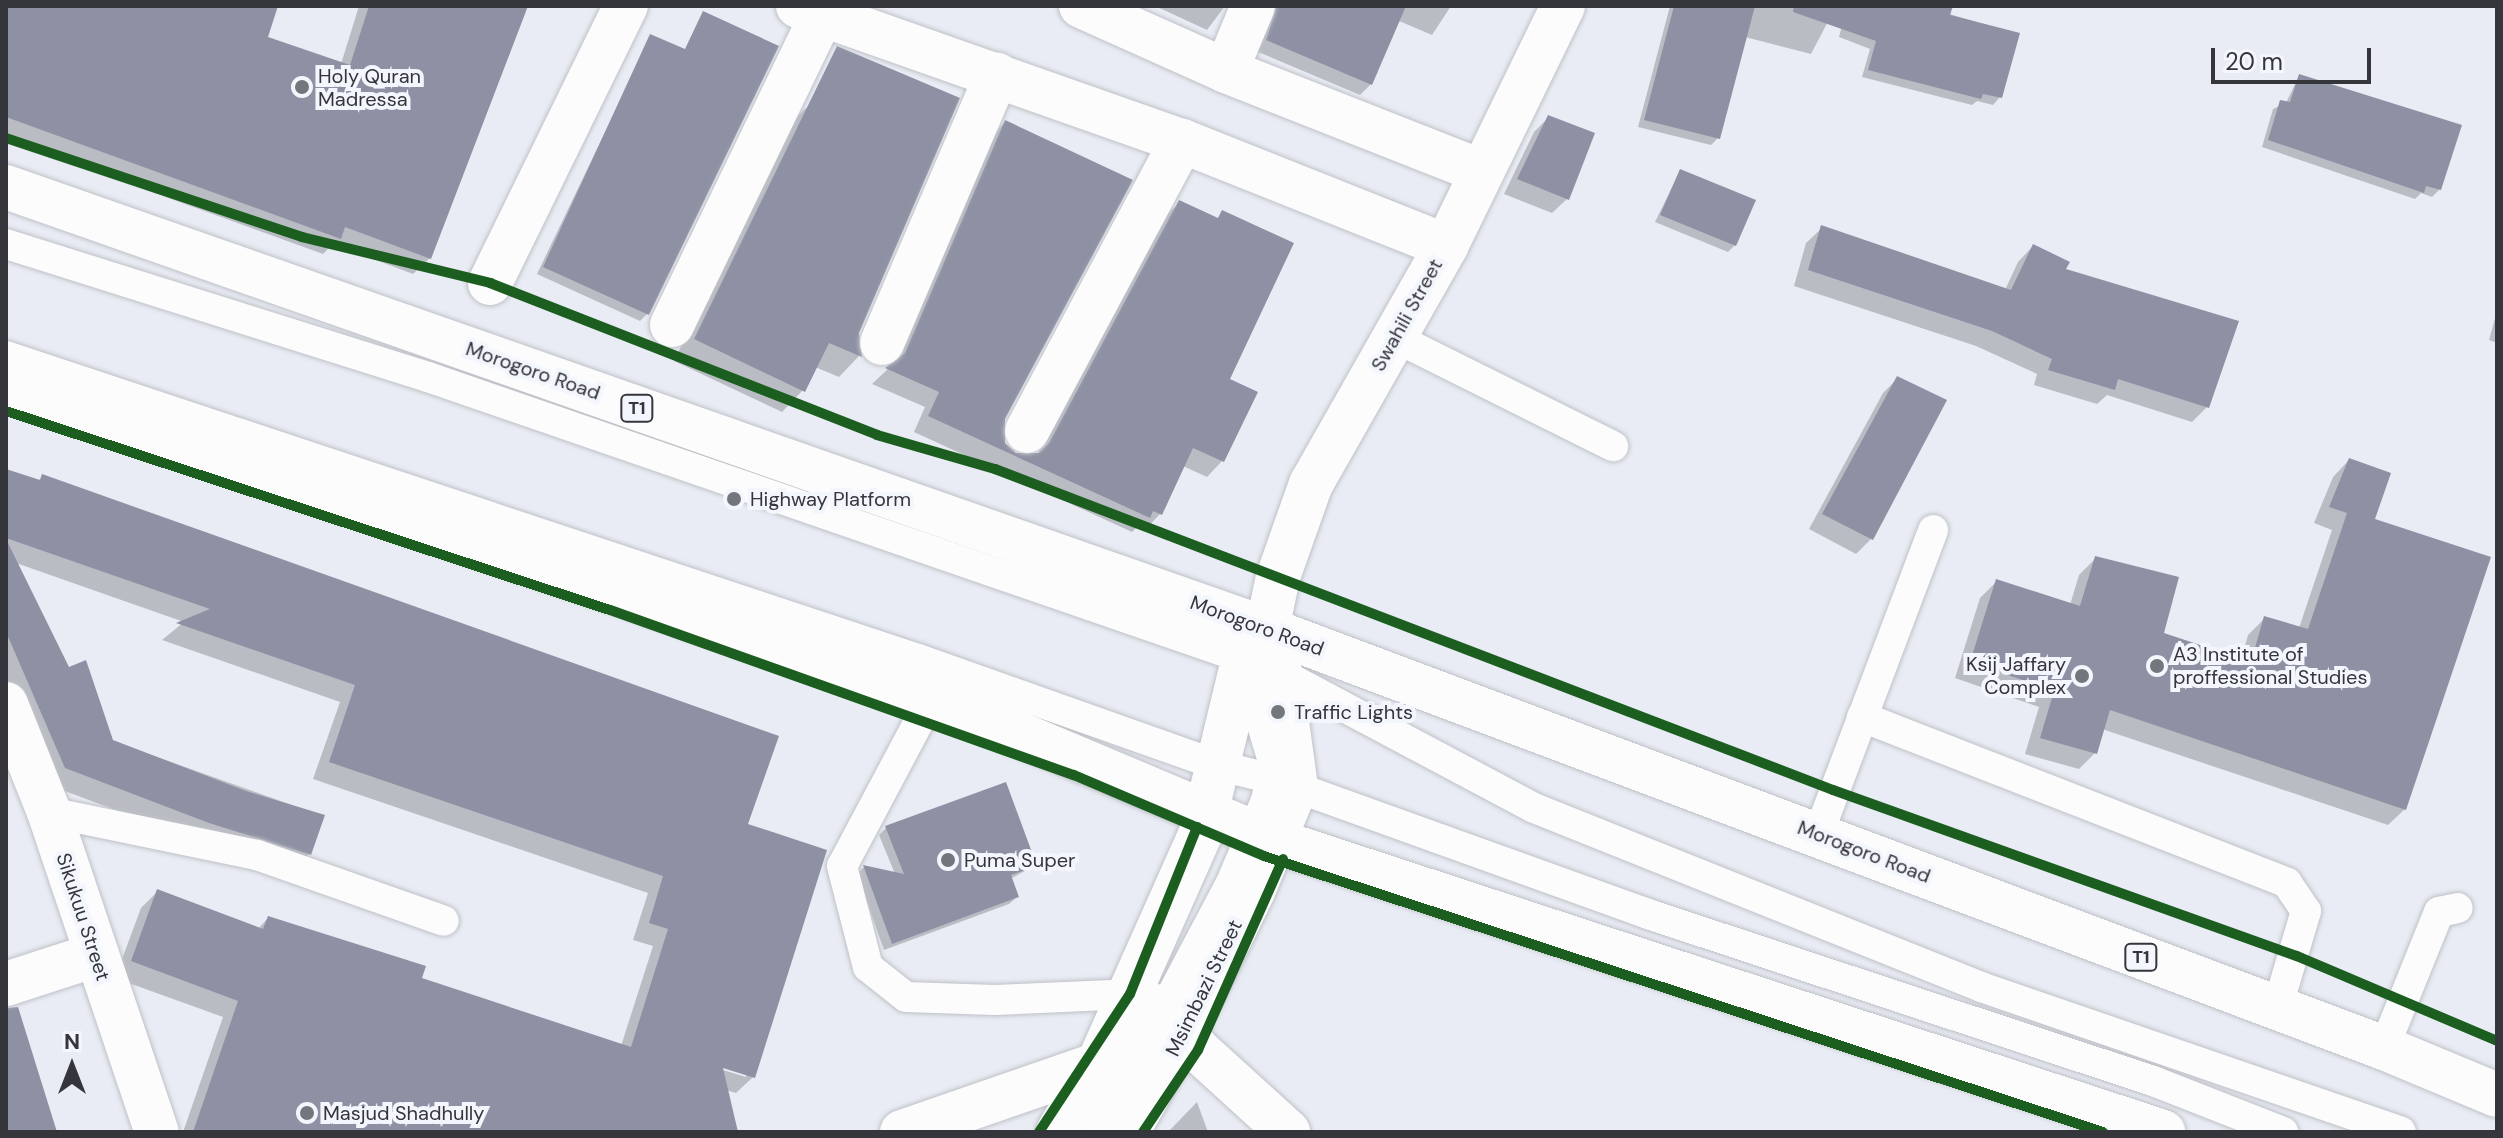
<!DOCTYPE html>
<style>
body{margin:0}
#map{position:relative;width:2503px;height:1138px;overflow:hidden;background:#e9ecf4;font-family:"DM Sans",sans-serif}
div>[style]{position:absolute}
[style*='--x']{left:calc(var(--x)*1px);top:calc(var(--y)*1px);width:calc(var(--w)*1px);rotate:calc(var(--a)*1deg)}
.shadow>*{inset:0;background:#0003}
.building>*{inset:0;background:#8e91a3}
.roads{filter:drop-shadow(0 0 2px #bfc1c7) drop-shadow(0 0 2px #bfc1c7)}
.service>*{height:30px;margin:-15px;padding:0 15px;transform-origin:15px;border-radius:15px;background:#fcfcfd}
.minor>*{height:44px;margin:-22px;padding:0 22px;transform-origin:22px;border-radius:22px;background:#fcfcfd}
.tertiary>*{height:44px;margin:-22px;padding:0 22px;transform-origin:22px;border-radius:22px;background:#fcfcfd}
.trunk>*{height:44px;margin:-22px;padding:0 22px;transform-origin:22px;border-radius:22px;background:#fcfcfd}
.cycleway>*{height:10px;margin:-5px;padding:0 5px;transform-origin:5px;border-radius:5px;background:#1b5e20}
.dots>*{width:22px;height:22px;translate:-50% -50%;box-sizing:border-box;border:4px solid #f4f6fd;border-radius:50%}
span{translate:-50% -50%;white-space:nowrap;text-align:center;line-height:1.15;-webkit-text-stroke:8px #f4f6fd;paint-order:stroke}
.shield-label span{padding:2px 6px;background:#f4f6fd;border:2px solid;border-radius:6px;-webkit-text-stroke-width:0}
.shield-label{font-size:18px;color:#34363c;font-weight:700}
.poi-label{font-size:20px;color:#34363c}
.left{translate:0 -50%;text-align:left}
.right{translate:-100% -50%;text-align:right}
.street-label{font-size:20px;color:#34363c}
.frame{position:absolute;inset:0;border:8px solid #34363c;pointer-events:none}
.north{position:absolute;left:32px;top:1026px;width:80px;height:80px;-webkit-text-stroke:6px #f4f6fd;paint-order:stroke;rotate:0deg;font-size:22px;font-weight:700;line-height:32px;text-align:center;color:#34363c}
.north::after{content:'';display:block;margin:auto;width:28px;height:36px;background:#34363c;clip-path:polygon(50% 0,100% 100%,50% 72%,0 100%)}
.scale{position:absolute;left:2211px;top:48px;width:160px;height:36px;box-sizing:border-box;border:4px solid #34363c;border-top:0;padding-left:10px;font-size:24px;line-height:28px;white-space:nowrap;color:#34363c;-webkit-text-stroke:6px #f4f6fd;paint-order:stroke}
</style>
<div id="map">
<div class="shadow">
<div style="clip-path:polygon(6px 6px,276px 6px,265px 39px,341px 64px,359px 6px,514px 6px,430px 258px,413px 274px,333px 244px,323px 254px,6px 139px)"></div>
<div style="clip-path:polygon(1155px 6px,1225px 6px,1207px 30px)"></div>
<div style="clip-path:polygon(1261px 6px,1451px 6px,1432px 35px,1399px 21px,1371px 84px,1360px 95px,1256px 51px)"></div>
<div style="clip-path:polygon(1670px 6px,1820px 6px,1834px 10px,1811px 54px,1745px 37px,1718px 138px,1711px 145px,1638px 127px)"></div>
<div style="clip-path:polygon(1847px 6px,1922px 6px,2018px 34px,2000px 97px,1993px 105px,1977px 101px,1972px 105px,1862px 77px,1870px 49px,1839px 37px)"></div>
<div style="clip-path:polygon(651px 36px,647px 314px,640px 321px,537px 274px)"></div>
<div style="clip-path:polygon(903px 74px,957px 99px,857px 333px,859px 356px,839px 377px,815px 367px,803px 390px,782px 412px,674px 361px,785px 129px,806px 108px,861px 133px,882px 95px)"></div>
<div style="clip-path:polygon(2299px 76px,2440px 189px,2432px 197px,2421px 193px,2415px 199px,2262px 147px,2273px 109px,2286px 103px)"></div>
<div style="clip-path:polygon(1549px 117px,1567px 199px,1552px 213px,1504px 194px,1534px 132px)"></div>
<div style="clip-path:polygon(1005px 122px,1003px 444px,1015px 455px,1037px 455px,1163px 218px,1179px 203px,1216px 220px,1223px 213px,1222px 461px,1207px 477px,1183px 466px,1160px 514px,1145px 530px,1138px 526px,1132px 532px,914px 432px,925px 407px,872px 384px,892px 365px,990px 138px)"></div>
<div style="clip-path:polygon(1680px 171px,1735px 245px,1728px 252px,1655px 222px)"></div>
<div style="clip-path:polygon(1822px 228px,2005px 290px,2018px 262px,2033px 246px,2208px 406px,2192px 422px,2107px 395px,2097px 404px,2034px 385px,2037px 374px,1976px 346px,1794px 286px,1806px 243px)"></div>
<div style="clip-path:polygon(2497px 311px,2497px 343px,2489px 340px)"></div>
<div style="clip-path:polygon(1898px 378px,1944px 401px,1871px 539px,1856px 554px,1809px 529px,1883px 393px)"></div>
<div style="clip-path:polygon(2349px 460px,2373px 520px,2405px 809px,2388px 825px,2102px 729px,2095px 753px,2079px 769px,2025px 754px,2039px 707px,1955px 678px,1980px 598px,1997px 581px,2070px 605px,2079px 575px,2096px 558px,2162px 634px,2241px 661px,2248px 635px,2265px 618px,2299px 628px,2332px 530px,2314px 523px,2333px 477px)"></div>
<div style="clip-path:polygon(evenodd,6px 471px,38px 481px,43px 476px,746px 826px,753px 1077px,736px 1093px,726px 1090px,736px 1132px,183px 1132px,223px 1017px,115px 978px,141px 908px,157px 892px,258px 929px,268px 918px,420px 979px,621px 1046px,653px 946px,633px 940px,648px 893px,313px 779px,340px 702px,162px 640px,184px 622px,16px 563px,68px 670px,112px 741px,323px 816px,309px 854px,293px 871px,192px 839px,49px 785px,6px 686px,6px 471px,714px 1063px,746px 1073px,746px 1077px,713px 1067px,714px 1063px)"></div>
<div style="clip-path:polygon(887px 827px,1034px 866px,1010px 879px,1017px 897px,1009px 904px,884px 950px,857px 874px,864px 867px,895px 874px,879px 835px)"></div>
<div style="clip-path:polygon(1197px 1102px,1208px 1132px,1168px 1132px)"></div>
</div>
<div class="building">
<div style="clip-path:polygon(6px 6px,278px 6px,268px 37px,350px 65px,369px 6px,528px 6px,431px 259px,345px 227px,341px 239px,6px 117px)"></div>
<div style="clip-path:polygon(1277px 6px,1406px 6px,1372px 85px,1266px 40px)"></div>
<div style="clip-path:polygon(1674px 6px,1755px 6px,1720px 139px,1644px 120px)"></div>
<div style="clip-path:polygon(1794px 6px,1953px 6px,1950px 15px,2020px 33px,2002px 98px,1983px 94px,1981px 99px,1868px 70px,1876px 41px,1793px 12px)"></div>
<div style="clip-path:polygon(703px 11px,779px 46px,649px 315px,543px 267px,650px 34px,685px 49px)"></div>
<div style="clip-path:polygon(837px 46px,960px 98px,859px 333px,862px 357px,829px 343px,805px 392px,694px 339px)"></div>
<div style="clip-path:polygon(2299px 74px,2462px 125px,2441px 190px,2426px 186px,2424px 193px,2268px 140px,2280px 100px,2290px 102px)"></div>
<div style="clip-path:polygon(1548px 115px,1595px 133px,1569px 200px,1517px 179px)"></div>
<div style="clip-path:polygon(1005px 120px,1133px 180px,1005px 419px,1005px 443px,1016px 453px,1039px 453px,1049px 443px,1179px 200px,1218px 218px,1222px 210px,1294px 243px,1230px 379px,1258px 392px,1224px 462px,1193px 448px,1162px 515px,1153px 511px,1150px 518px,928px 416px,939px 392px,885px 368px,905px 353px)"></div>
<div style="clip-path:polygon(1680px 169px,1756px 200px,1736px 246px,1660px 215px)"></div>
<div style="clip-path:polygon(1821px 225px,2011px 290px,2033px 244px,2070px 262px,2066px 269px,2239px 321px,2209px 408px,2118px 379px,2115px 390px,2048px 370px,2052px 359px,1992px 331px,1808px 270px)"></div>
<div style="clip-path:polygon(1897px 376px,1947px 400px,1873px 540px,1822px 514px)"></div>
<div style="clip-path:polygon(2349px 458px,2391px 473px,2375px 519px,2491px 557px,2406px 810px,2110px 710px,2097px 754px,2040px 738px,2054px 691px,1970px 662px,1996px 579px,2080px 606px,2095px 556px,2179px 577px,2164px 633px,2251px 662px,2264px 616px,2308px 629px,2347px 513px,2329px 507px)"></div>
<div style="clip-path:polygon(6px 469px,40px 480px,42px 474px,779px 736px,748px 824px,827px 850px,755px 1078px,723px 1068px,738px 1132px,193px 1132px,238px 1001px,131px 961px,157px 889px,263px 929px,268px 916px,426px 966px,422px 978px,631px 1047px,668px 929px,649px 923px,663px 876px,329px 762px,355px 685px,176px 623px,210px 609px,6px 538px)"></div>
<div style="clip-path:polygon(6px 539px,69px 667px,86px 660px,113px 740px,246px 791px,325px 815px,311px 855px,209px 823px,65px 768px,6px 632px)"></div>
<div style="clip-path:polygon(1006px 782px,1037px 866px,1011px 875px,1019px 897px,892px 944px,863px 865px,904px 874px,885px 826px)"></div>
<div style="clip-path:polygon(18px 1007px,57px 1132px,6px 1132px,6px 1008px)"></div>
</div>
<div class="roads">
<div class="service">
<div style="--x:6;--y:244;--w:442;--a:17.5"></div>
<div style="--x:428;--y:377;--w:890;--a:19.03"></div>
<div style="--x:1269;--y:667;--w:300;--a:28"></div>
<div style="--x:1534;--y:808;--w:482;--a:21.8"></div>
<div style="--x:1981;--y:987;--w:444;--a:19"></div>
<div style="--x:1394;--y:337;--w:245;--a:26.5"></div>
<div style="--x:6;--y:356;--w:961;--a:18.38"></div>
<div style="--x:918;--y:659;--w:320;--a:19.5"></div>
<div style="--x:1220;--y:766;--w:55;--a:13.8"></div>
<div style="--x:1273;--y:779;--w:399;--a:19.8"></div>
<div style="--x:1648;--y:914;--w:532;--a:18.3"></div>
<div style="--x:2153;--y:1081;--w:140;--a:21.4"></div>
<div style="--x:932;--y:697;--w:191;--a:118"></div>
<div style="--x:842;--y:866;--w:104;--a:75.6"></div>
<div style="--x:868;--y:967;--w:48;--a:38.3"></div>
<div style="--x:906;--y:997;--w:89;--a:1.9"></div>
<div style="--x:995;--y:1000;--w:135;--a:-2.5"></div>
<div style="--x:1862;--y:717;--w:456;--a:21.3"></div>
<div style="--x:2287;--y:883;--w:34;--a:56"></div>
<div style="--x:2306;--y:911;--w:102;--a:106.5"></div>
<div style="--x:49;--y:812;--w:212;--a:11.7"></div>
<div style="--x:257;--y:855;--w:198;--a:19.4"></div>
<div style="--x:1818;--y:835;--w:326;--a:-69.3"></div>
<div style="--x:2384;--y:1048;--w:147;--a:-68"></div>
<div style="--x:2439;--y:912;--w:19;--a:-12"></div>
<div style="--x:1099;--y:1132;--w:280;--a:-62.1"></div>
<div style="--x:1230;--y:885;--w:92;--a:-67"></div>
<div style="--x:1266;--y:800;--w:36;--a:-77"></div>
<div style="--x:1274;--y:765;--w:109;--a:-106.6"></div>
</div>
<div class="minor">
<div style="--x:798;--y:6;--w:407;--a:19.4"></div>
<div style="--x:1182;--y:141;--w:284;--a:21.7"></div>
<div style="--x:1081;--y:6;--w:159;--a:24.1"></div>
<div style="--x:1226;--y:71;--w:273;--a:21.5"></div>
<div style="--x:1226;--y:71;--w:70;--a:-67.4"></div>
<div style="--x:490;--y:283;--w:309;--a:-63.9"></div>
<div style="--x:672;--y:325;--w:354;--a:-64.2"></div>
<div style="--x:882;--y:343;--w:292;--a:-66.8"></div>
<div style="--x:1027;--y:431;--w:329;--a:-61.9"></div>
<div style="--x:1267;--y:629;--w:53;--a:-78.1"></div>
<div style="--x:1278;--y:577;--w:99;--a:-70.5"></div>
<div style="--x:1311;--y:484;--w:274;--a:-60.4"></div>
<div style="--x:1446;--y:246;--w:267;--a:-64"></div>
<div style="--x:6;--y:704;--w:116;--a:68.3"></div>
<div style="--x:49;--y:812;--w:338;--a:71.4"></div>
<div style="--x:6;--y:984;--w:94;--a:-18"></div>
<div style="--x:1130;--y:994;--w:38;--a:27"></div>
<div style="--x:1164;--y:1011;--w:52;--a:48.9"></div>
<div style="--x:1198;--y:1050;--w:122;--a:42.3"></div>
<div style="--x:902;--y:1132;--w:207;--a:-19.1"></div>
</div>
<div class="tertiary">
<div style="--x:1058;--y:1132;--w:79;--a:-59.5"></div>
<div style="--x:1098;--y:1064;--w:256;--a:-66"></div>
<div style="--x:1202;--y:830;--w:174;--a:-76.4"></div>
<div style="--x:1243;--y:661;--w:40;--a:-53"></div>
<div style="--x:1127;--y:1132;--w:115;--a:-60.3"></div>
<div style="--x:1184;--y:1032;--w:157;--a:-63.9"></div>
<div style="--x:1253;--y:891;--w:113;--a:-67.5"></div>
<div style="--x:1296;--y:787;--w:116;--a:-97.9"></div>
<div style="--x:1280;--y:672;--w:45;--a:-106.8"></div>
</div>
<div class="trunk">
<div style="--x:6;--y:187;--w:1336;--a:19.32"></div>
<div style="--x:1267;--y:629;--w:1193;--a:20.56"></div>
<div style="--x:2384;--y:1048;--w:122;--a:22.6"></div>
<div style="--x:6;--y:387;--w:977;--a:18.51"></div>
<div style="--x:932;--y:697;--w:370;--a:22.8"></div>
<div style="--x:1273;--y:840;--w:937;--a:18.16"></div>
</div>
</div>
<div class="cycleway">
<div style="--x:6;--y:138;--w:312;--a:18.5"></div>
<div style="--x:302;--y:237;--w:194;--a:13.7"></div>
<div style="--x:490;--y:283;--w:416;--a:21.4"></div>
<div style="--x:877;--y:435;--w:123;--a:16.1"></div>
<div style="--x:995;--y:469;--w:897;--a:20.96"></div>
<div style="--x:1833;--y:790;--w:493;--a:19.7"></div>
<div style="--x:2297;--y:956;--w:217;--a:23"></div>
<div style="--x:6;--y:411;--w:636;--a:18.24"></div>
<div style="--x:610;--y:610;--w:492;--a:19.6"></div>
<div style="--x:1074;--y:775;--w:207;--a:23.1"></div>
<div style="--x:1264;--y:856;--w:883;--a:18.21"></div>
<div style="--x:1039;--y:1132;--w:165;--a:-56.6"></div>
<div style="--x:1130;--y:994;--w:180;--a:-68.1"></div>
<div style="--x:1143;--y:1132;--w:99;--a:-56.1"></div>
<div style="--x:1198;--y:1050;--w:209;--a:-66"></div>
</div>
<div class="dots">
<div style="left:302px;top:87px;background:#73767c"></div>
<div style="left:734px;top:499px;background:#73767c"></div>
<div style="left:2157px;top:666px;background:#73767c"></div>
<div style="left:2082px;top:676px;background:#73767c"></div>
<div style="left:1278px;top:712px;background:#73767c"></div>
<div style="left:948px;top:860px;background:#73767c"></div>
<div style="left:307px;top:1113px;background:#73767c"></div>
</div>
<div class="shield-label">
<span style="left:637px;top:408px">T1</span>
<span style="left:2141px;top:957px">T1</span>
</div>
<div class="poi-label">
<span class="left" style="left:318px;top:88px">Holy Quran<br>Madressa</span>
<span class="left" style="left:750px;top:499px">Highway Platform</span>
<span class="left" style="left:2173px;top:666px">A3 Institute of<br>proffessional Studies</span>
<span class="right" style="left:2066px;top:676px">Ksij Jaffary<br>Complex</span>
<span class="left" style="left:1294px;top:712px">Traffic Lights</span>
<span class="left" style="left:964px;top:860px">Puma Super</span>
<span class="left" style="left:323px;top:1113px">Masjud Shadhully</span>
</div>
<div class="street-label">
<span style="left:1407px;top:315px;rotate:-61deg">Swahili Street</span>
<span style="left:533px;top:371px;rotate:19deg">Morogoro Road</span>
<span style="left:1257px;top:626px;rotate:20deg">Morogoro Road</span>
<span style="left:1864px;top:852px;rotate:21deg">Morogoro Road</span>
<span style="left:83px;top:917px;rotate:72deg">Sikukuu Street</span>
<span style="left:1204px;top:988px;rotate:-64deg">Msimbazi Street</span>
</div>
<div class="frame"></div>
<div class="north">N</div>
<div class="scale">20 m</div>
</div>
